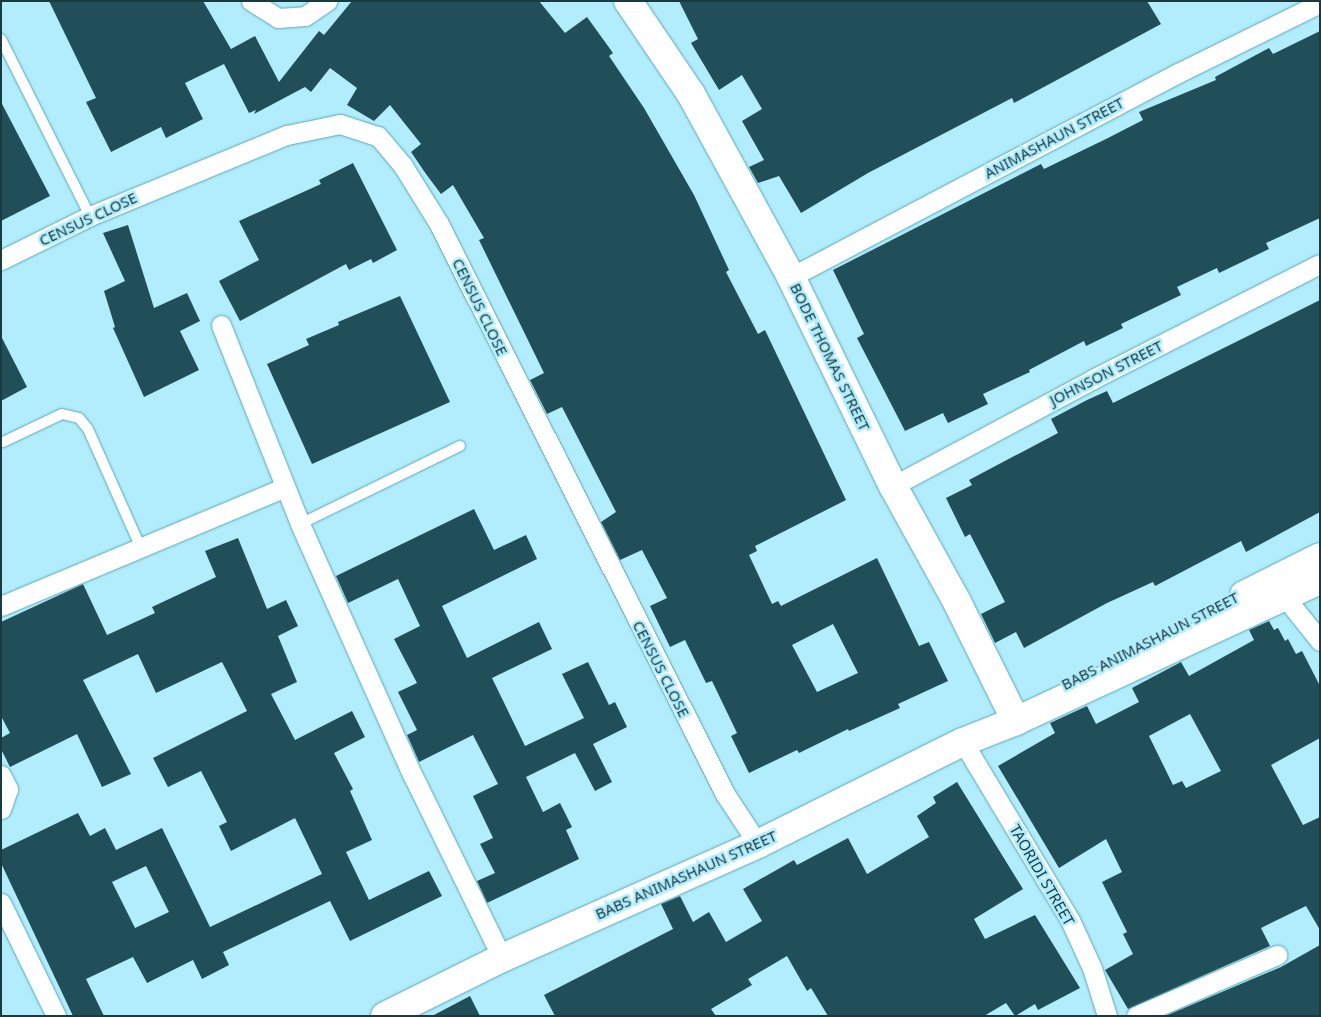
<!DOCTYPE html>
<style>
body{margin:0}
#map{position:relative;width:1321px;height:1017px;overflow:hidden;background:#b1edfc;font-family:"Noto Sans",sans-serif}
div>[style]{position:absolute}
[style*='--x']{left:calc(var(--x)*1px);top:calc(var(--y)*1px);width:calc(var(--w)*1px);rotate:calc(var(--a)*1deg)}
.building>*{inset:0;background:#204e59}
.roads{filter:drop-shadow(0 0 1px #5ca8ba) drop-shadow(0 0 1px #5ca8ba)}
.service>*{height:10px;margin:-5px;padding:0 5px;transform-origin:5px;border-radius:5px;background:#fff}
.minor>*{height:19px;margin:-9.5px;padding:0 9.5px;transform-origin:9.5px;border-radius:9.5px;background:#fff}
.secondary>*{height:28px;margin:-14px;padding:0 14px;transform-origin:14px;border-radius:14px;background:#fff}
span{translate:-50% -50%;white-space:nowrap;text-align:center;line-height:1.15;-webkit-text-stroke:5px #b1edfc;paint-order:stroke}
.street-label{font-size:15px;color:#1a3a41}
.frame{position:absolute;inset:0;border:2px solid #1a3a41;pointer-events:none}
</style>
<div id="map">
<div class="building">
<div style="clip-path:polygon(evenodd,49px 1px,203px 1px,231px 49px,255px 36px,279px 82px,319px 31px,324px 35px,352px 1px,539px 1px,565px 33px,587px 17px,613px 53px,609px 56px,644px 108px,694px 195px,729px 270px,726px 272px,758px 334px,765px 330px,846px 500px,755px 546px,757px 551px,749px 555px,772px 604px,778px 601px,781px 606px,877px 558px,919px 646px,929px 642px,948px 681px,898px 704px,900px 708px,849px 731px,848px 729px,799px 753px,797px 750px,749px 773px,731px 736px,737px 733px,712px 681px,706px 683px,685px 640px,670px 647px,650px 606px,667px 598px,642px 550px,620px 560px,601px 522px,616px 512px,562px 407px,547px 414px,530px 380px,544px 373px,479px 240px,484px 238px,453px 185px,441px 194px,426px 174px,411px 152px,421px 144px,390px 105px,374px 121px,347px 105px,357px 88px,330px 68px,311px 92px,305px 87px,254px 114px,256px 110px,249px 113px,224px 64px,185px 83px,203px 119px,166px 138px,161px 127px,111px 152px,86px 102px,96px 98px,49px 1px,833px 624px,858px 673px,817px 692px,792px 645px,833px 624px)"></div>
<div style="clip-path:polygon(679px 1px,1147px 1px,1161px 24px,1014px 103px,1012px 98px,868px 173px,801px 213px,779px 176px,758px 183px,749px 167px,764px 160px,742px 121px,762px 109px,742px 75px,719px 90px,691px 43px,698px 39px)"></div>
<div style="clip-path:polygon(1320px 31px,1320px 218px,1266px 243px,1269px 249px,1219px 273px,1217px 268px,1177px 287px,1181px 295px,1121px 324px,1123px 328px,1086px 346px,1084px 341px,1029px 370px,1030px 372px,983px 394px,988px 404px,948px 423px,943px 413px,905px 431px,857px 338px,864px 334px,833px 270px,1041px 164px,1044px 169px,1106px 139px,1143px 120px,1139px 112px,1216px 80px,1215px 77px,1269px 48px,1273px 54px)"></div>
<div style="clip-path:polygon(1px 102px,50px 196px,1px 221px)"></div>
<div style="clip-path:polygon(353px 163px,397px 250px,373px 263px,371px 259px,349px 270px,346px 264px,240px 321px,219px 281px,259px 260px,239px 221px,321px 184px,319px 180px)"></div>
<div style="clip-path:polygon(128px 225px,154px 308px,187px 293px,200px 321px,180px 331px,199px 370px,144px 397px,113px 328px,115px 327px,104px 291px,125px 281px,103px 233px)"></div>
<div style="clip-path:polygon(400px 296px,450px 402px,312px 464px,267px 364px,309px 345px,306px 339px,339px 325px,338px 322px)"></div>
<div style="clip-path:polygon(1320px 300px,1320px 512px,1246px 552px,1241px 541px,1155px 586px,1153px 582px,1107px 603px,1024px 648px,1016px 632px,995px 643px,981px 614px,1005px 602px,970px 534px,965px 537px,946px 498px,972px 485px,969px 480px,1058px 433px,1051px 419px,1087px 400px,1107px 391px,1113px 403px)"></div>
<div style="clip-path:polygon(1px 336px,27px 387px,1px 401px)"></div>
<div style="clip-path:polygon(474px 509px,494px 550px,526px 535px,537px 559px,442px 606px,467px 658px,539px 622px,552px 649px,492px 678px,525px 746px,584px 718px,562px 674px,588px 662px,609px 705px,615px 702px,627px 727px,593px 744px,612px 782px,595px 791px,575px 753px,526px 777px,543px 812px,560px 803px,572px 827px,566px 830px,579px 859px,487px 903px,477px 881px,495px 873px,480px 844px,493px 838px,473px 796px,498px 784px,473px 735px,419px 762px,407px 735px,417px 730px,398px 692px,417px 683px,394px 639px,420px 626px,398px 579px,348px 603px,336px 576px)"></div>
<div style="clip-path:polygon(evenodd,238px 538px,267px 609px,286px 600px,298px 626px,278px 636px,297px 682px,271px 694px,295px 740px,352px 711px,365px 737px,334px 753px,353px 789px,350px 791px,372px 840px,346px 852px,369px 900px,429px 871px,442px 896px,350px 941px,330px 901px,223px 952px,229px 965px,202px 979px,193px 960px,147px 983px,133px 957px,86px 979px,104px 1016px,73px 1016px,1px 863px,1px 850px,78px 813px,90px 836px,105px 828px,116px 850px,162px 828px,210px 927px,322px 874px,295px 818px,231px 851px,219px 826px,227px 822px,201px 771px,168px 787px,153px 758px,247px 711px,222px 662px,156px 693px,138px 654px,83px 680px,131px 774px,102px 787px,77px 734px,10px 767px,1px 749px,1px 738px,10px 733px,1px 716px,1px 622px,83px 584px,107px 635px,155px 613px,152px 607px,216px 577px,205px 551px,238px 538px,146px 866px,169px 912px,135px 928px,112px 882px,146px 866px)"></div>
<div style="clip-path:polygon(evenodd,1269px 621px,1274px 630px,1278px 628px,1285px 641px,1288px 639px,1296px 654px,1302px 651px,1320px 686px,1320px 738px,1271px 765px,1303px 825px,1320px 817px,1320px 930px,1306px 906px,1261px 928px,1270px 946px,1128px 1009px,1105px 970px,1133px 954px,1123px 934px,1127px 932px,1102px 882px,1122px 872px,1106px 839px,1059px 868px,998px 766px,1055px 733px,1050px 723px,1087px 706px,1096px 724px,1139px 702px,1132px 688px,1181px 662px,1189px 676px,1254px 640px,1249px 630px,1269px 621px,1190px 714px,1221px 771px,1186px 788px,1182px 781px,1173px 785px,1149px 736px,1190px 714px)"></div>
<div style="clip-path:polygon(957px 782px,1023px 889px,974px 919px,985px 939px,1035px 915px,1080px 988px,1038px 1010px,1035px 1004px,1015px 1016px,1006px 1003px,984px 1016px,828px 1016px,811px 988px,807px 991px,787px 956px,748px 979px,752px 985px,711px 1009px,716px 1016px,555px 1016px,544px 995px,673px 929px,661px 904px,680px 896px,693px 922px,709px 912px,726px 942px,762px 921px,743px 889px,794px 860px,797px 865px,848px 838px,867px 874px,929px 837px,917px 816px,936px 803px,933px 797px)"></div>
<div style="clip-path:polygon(1320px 945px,1320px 1016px,1165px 1016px,1281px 967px)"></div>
<div style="clip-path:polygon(470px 996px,480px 1016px,432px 1016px)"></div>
</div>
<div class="roads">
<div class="service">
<div style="--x:1;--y:39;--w:198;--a:63.3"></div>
<div style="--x:3;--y:442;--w:65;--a:-25.4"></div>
<div style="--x:62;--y:414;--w:17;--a:13"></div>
<div style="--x:79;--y:418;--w:14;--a:51"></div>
<div style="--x:88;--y:429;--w:128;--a:66"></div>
<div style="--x:300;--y:524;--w:178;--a:-26"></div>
</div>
<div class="minor">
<div style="--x:251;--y:1;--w:32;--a:32"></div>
<div style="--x:278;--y:18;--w:27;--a:-4"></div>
<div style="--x:305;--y:16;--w:27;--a:-34"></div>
<div style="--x:1;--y:260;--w:99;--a:-26.3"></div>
<div style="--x:90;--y:216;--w:213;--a:-22.4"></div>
<div style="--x:287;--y:135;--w:54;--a:-11.7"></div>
<div style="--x:340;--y:124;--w:40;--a:18"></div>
<div style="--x:378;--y:136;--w:39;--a:50"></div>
<div style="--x:403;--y:166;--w:68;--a:58.2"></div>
<div style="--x:439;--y:224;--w:638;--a:63.35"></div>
<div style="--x:725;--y:794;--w:60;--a:56.6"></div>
<div style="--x:791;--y:277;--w:437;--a:-27.8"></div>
<div style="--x:1178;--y:73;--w:158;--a:-26.2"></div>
<div style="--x:221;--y:325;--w:214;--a:68.3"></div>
<div style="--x:300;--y:524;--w:274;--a:65.9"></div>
<div style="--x:412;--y:774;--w:205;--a:63.9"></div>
<div style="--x:893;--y:486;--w:227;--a:-28.1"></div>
<div style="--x:1093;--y:379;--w:254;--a:-26.9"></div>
<div style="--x:1284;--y:596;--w:58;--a:51.3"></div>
<div style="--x:1;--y:606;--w:308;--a:-22.7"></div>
<div style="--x:963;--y:742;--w:208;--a:59"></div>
<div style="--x:1070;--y:920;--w:53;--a:65.4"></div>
<div style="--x:1092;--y:968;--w:50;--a:72.6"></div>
<div style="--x:1;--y:775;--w:16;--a:63"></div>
<div style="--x:8;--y:789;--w:21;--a:109"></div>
<div style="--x:1;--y:903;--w:126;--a:64"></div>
<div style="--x:1136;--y:1016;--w:154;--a:-23.4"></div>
</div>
<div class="secondary">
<div style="--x:628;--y:1;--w:112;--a:55.9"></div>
<div style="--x:691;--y:94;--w:209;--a:61.3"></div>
<div style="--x:791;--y:277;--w:233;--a:64"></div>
<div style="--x:893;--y:486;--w:132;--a:61.1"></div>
<div style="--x:957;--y:602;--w:133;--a:63.6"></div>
<div style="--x:1244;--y:595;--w:85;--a:-26.6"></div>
<div style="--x:385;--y:1016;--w:131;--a:-26.4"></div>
<div style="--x:502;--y:958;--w:280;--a:-24"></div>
<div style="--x:758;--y:844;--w:229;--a:-26.5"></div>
<div style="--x:963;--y:742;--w:57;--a:-21.6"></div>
<div style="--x:1016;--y:721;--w:335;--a:-24.9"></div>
</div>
</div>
<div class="street-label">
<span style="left:1054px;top:138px;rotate:-28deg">ANIMASHAUN STREET</span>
<span style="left:88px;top:219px;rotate:-25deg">CENSUS CLOSE</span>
<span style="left:480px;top:307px;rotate:64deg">CENSUS CLOSE</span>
<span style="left:830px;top:357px;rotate:64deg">BODE THOMAS STREET</span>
<span style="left:1106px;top:373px;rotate:-27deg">JOHNSON STREET</span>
<span style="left:1150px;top:641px;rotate:-27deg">BABS ANIMASHAUN STREET</span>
<span style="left:661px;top:669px;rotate:63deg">CENSUS CLOSE</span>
<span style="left:686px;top:875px;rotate:-24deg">BABS ANIMASHAUN STREET</span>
<span style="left:1042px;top:875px;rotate:60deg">TAORIDI STREET</span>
</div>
<div class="frame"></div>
</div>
